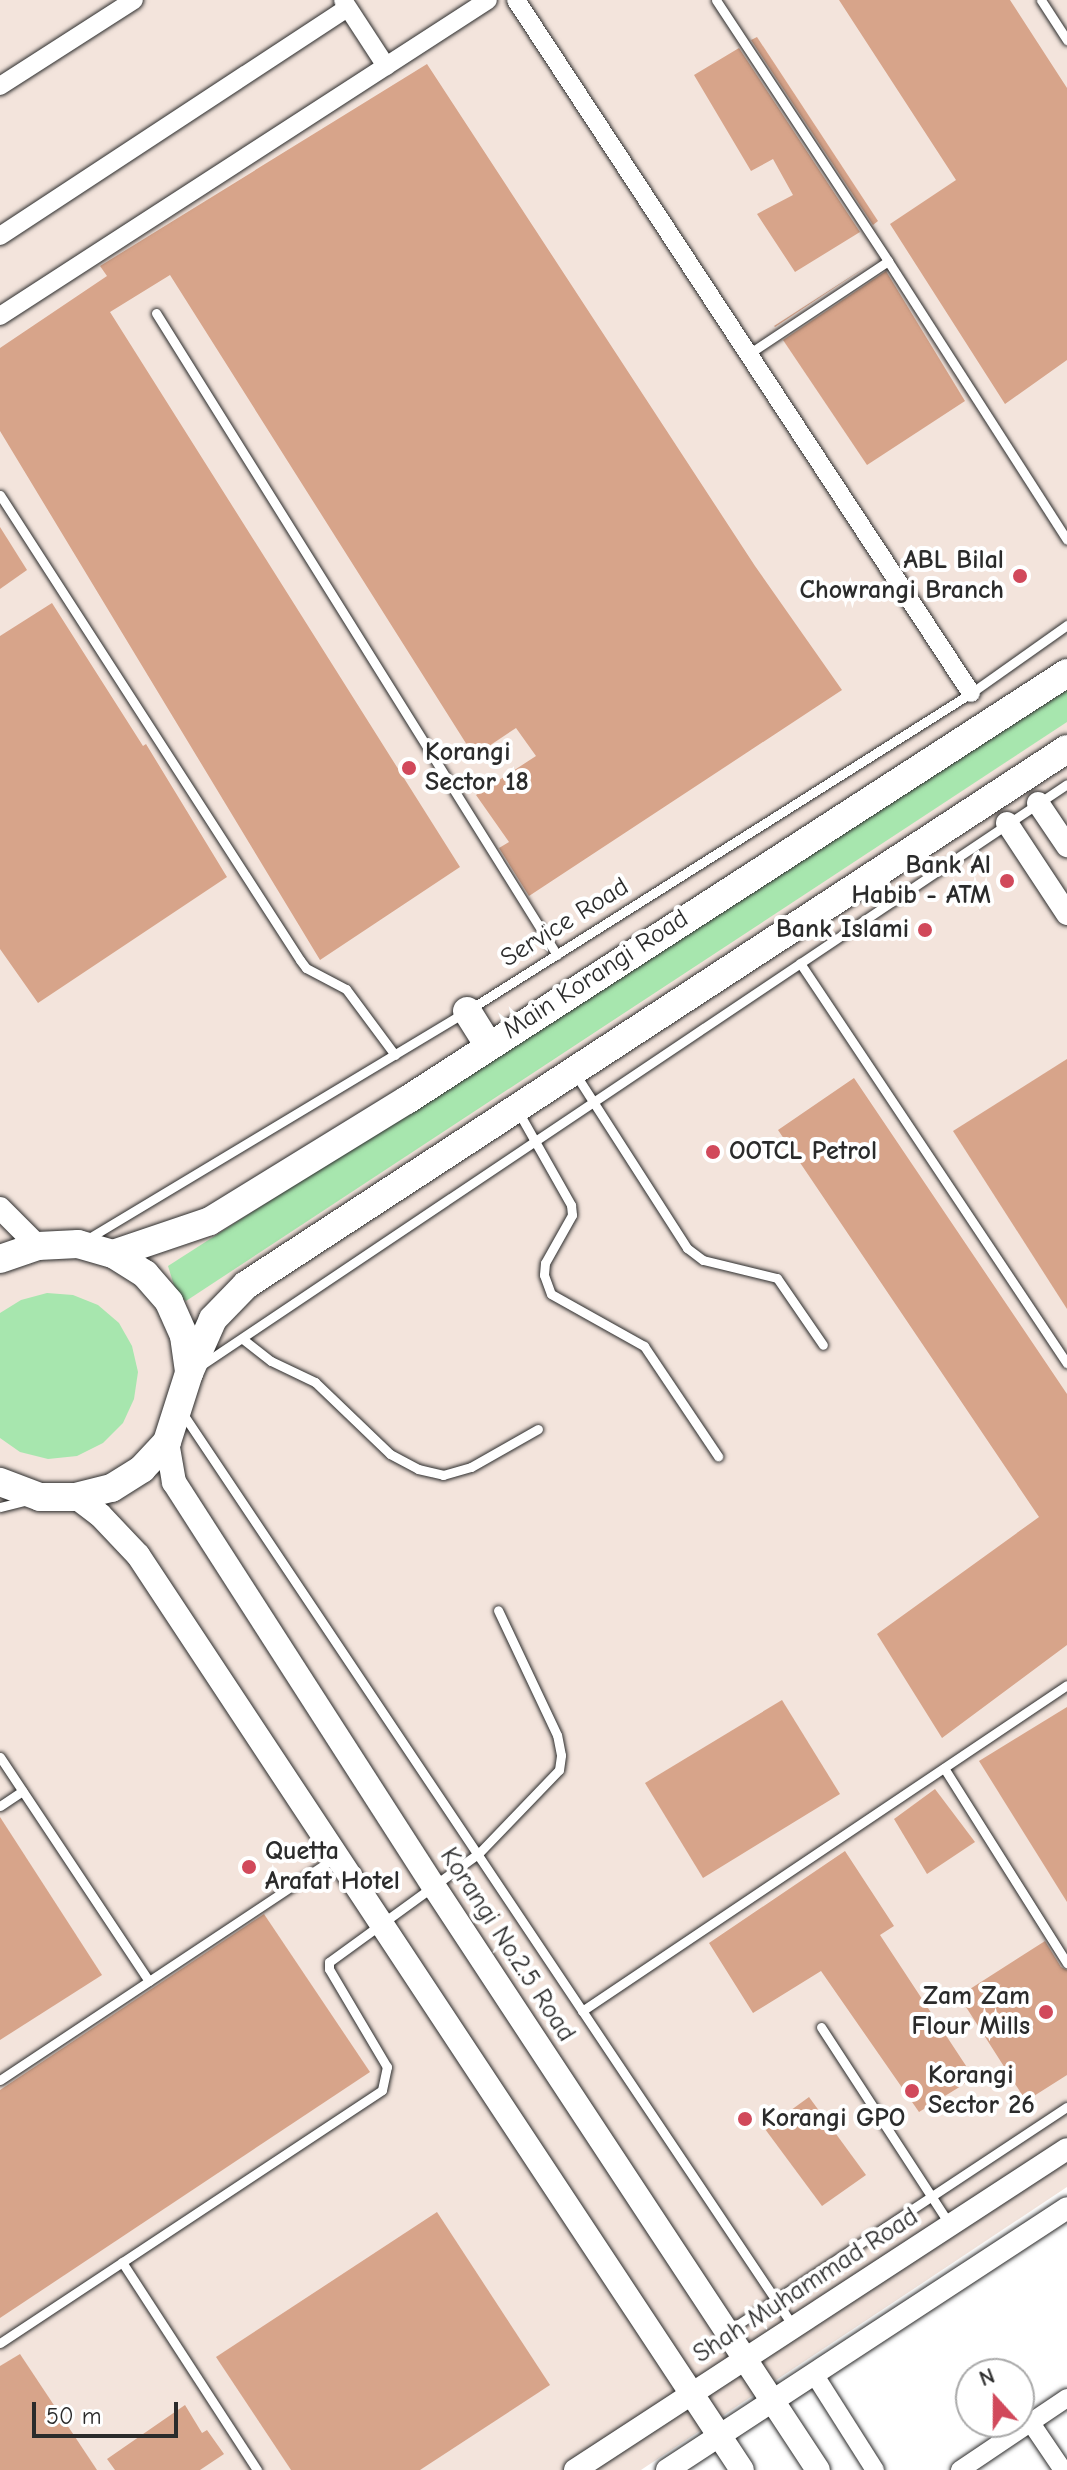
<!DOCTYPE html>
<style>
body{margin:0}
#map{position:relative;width:1067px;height:2470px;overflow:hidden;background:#fff;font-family:"Comic Neue",sans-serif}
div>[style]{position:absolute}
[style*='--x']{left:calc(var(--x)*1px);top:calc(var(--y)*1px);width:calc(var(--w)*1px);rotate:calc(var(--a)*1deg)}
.built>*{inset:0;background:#f3e4dc}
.green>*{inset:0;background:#a7e6ae}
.building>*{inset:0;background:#d7a48a}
.roads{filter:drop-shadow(0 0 2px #2b2b2b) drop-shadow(0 0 2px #2b2b2b)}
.service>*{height:9px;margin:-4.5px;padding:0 4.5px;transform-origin:4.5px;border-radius:4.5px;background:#fff}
.minor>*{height:18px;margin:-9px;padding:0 9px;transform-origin:9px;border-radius:9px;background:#fff}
.tertiary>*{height:22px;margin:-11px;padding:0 11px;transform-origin:11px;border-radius:11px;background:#fff}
.secondary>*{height:24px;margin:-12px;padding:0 12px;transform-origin:12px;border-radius:12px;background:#fff}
.primary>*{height:28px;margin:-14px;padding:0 14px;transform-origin:14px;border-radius:14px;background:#fff}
.dots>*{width:22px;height:22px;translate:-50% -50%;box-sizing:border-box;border:4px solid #fff;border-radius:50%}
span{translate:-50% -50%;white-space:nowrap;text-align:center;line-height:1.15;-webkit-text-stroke:8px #fff;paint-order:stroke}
.poi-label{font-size:26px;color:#2b2b2b;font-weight:700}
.right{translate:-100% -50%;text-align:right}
.left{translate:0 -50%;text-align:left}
.street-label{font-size:26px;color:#2b2b2b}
.north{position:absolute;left:955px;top:2358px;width:80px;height:80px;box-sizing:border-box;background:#fff;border:2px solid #aaa;border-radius:50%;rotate:339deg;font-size:22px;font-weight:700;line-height:32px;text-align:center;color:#2b2b2b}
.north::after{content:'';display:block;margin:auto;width:28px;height:36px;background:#d1495b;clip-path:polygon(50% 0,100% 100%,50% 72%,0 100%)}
.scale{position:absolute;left:32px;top:2402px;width:146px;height:36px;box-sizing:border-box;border:4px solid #2b2b2b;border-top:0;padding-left:10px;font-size:24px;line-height:28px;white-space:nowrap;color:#2b2b2b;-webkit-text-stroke:6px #fff;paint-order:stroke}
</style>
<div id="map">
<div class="built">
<div style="clip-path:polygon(0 0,1067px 0,1067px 2187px,641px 2470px,0 2470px)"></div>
</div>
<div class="green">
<div style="clip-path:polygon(1067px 690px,1067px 722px,186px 1301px,176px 1292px,168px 1266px)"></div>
<div style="clip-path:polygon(47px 1293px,73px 1295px,98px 1305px,119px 1323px,132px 1346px,138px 1372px,134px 1399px,123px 1423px,103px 1443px,77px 1456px,48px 1459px,20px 1452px,0 1438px,0 1313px,21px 1300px)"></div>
</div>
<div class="building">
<div style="clip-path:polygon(839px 0,1010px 0,1067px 88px,1067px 360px,1005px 404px,890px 224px,956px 180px)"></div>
<div style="clip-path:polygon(757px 37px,878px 221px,873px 225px,751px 40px)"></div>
<div style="clip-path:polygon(739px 48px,860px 232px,795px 272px,757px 214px,793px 195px,773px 159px,751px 171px,694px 75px)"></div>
<div style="clip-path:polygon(427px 64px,755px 566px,842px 690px,529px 896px,499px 848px,509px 842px,476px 795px,536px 756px,516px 728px,474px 756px,170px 275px,110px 312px,460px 867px,320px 960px,0 431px,0 348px,107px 276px,100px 266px)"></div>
<div style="clip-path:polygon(878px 259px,775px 327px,774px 326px)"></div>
<div style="clip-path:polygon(886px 271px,965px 401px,867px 465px,783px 340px)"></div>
<div style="clip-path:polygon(0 527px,27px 570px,0 589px)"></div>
<div style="clip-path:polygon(52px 603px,143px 746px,146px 744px,227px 877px,38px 1003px,0 949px,0 636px)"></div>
<div style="clip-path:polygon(1067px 1059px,1067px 1309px,953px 1131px)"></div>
<div style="clip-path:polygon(854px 1078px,1067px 1394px,1067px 1645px,942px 1738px,877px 1634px,1039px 1517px,778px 1130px)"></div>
<div style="clip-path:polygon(782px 1700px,840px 1794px,703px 1878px,645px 1783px)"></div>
<div style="clip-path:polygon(1067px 1707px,1067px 1902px,979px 1761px)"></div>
<div style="clip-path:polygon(935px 1789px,975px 1842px,927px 1874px,894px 1819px)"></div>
<div style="clip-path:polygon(0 1817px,102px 1975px,0 2040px)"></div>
<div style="clip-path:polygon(845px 1851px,894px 1926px,880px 1935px,974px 2078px,919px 2112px,821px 1971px,753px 2013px,709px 1943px)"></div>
<div style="clip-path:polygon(264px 1914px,370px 2072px,0 2318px,0 2090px)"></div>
<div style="clip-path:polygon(1045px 1941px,1061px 1967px,1067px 1970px,1067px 2075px,1026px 2101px,959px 1996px)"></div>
<div style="clip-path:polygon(809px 2097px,866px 2175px,822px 2206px,765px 2129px)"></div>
<div style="clip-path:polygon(437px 2212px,550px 2385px,420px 2470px,291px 2470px,216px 2357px)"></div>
<div style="clip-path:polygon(20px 2354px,97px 2470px,0 2470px,0 2366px)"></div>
<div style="clip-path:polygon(185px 2405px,202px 2433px,207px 2430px,224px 2454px,200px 2470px,115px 2470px,107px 2459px)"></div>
</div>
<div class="roads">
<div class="service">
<div style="--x:716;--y:0;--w:313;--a:56.6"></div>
<div style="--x:1041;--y:0;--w:48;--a:57"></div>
<div style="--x:156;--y:313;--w:757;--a:58.01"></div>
<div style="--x:750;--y:353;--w:166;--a:-33.7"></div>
<div style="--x:888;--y:261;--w:331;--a:57.3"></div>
<div style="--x:0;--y:495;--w:553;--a:57.17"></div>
<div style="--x:300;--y:960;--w:10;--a:53"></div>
<div style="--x:306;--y:968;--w:45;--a:27.7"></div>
<div style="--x:346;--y:989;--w:82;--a:53.4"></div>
<div style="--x:800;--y:963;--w:481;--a:56.3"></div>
<div style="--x:576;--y:1075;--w:206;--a:57.3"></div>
<div style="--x:687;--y:1248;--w:20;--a:37"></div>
<div style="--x:703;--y:1260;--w:76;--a:13.7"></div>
<div style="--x:777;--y:1278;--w:81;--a:55.5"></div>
<div style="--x:519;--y:1113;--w:106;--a:60.5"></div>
<div style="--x:571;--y:1205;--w:10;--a:84"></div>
<div style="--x:572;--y:1215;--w:55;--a:119.4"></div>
<div style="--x:545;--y:1263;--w:12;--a:95"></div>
<div style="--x:544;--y:1275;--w:20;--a:70"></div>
<div style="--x:551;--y:1294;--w:107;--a:29.2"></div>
<div style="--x:644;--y:1346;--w:133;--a:56.1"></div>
<div style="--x:84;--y:1241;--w:447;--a:-31"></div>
<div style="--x:467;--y:1011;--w:596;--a:-32.25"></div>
<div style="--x:971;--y:693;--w:118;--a:-35.3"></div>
<div style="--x:244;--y:1340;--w:34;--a:38"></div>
<div style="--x:271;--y:1361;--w:49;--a:25.5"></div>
<div style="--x:315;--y:1382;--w:104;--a:43.8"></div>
<div style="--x:390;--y:1454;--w:32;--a:28"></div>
<div style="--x:418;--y:1469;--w:26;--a:13"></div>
<div style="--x:443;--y:1475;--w:29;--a:-16"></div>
<div style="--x:471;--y:1467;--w:77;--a:-29.6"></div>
<div style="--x:200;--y:1366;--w:1044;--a:-33.87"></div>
<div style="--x:183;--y:1414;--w:1097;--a:56.22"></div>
<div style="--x:0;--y:1507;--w:29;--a:-14"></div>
<div style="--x:0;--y:1757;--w:269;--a:56.4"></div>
<div style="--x:944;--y:1768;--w:231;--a:57.8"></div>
<div style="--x:0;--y:1806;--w:27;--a:-34"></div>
<div style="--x:582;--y:2011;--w:584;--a:-33.91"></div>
<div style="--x:821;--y:2027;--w:236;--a:56.9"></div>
<div style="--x:0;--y:2080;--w:405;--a:-33.6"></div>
<div style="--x:122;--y:2262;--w:248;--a:57"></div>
<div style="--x:728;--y:2331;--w:406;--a:-33.5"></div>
<div style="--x:0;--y:2343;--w:458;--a:-33.5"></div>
<div style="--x:382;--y:2090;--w:24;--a:-78"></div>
<div style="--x:387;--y:2067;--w:114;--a:-120.6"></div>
<div style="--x:329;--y:1969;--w:7;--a:-90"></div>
<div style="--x:329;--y:1962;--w:185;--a:-36"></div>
<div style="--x:479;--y:1853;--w:115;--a:-46.1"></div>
<div style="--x:559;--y:1770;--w:15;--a:-82"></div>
<div style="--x:561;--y:1755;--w:20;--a:-101"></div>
<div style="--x:557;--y:1735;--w:138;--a:-115.3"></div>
</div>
<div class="minor">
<div style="--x:343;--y:0;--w:79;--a:56.9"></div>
<div style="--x:516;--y:0;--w:829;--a:56.71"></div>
<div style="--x:0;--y:86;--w:159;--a:-32.7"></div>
<div style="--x:0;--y:236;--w:415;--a:-33.3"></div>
<div style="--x:0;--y:316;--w:581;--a:-32.92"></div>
<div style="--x:814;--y:2374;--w:114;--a:57.6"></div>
<div style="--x:1031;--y:2423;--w:57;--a:55.8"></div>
<div style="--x:960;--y:2470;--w:129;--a:-33.9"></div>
</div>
<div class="tertiary">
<div style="--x:1038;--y:803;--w:52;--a:56"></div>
<div style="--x:1007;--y:823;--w:109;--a:56.6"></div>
<div style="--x:0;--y:1208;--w:54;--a:45"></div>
<div style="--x:575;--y:2470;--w:587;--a:-33.12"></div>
<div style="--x:667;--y:2470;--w:478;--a:-33.2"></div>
</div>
<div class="secondary">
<div style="--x:167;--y:1442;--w:41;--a:80.1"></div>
<div style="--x:174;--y:1482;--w:479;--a:57.3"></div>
<div style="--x:433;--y:1885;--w:700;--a:56.65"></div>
<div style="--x:76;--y:1497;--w:30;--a:37"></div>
<div style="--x:100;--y:1515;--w:55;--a:46.5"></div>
<div style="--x:138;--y:1555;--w:1096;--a:56.57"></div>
</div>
<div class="primary">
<div style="--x:467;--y:1011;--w:40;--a:58"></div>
<div style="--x:113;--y:1254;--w:102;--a:-18.8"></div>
<div style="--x:210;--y:1221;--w:231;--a:-31.6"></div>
<div style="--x:407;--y:1100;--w:786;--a:-32.9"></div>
<div style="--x:0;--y:1259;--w:40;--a:-18.9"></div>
<div style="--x:38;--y:1246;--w:40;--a:-2.9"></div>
<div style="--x:78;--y:1244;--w:36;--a:16"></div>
<div style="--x:113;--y:1254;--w:38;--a:32"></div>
<div style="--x:145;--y:1274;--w:37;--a:49"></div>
<div style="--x:169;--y:1302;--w:37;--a:66"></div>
<div style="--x:184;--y:1336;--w:37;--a:82"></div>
<div style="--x:189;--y:1373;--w:72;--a:107.7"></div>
<div style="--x:167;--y:1442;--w:37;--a:133"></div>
<div style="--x:142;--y:1469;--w:36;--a:148"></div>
<div style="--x:111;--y:1488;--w:36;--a:166"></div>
<div style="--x:76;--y:1497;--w:36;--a:180"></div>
<div style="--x:40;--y:1497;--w:43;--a:-159.4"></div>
<div style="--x:189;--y:1373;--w:59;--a:-66"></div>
<div style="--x:213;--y:1319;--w:47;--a:-45.9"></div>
<div style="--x:246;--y:1285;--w:980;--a:-33.14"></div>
</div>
</div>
<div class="dots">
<div style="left:1020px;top:576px;background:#d1495b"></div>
<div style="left:409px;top:768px;background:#d1495b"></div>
<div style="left:1007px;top:881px;background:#d1495b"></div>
<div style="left:925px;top:930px;background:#d1495b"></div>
<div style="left:713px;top:1152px;background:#d1495b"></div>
<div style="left:249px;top:1867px;background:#d1495b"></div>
<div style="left:1046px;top:2012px;background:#d1495b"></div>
<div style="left:912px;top:2091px;background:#d1495b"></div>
<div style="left:745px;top:2119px;background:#d1495b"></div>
</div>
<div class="poi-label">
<span class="right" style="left:1004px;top:576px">ABL Bilal<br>Chowrangi Branch</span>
<span class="left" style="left:425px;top:768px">Korangi<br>Sector 18</span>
<span class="right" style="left:991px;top:881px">Bank Al<br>Habib - ATM</span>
<span class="right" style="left:909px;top:930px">Bank Islami</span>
<span class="left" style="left:729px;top:1152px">OOTCL Petrol</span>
<span class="left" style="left:265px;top:1867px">Quetta<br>Arafat Hotel</span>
<span class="right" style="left:1030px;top:2012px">Zam Zam<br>Flour Mills</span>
<span class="left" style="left:928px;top:2091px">Korangi<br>Sector 26</span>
<span class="left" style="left:761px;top:2119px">Korangi GPO</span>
</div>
<div class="street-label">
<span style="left:565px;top:923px;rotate:-32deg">Service Road</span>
<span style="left:596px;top:975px;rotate:-33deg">Main Korangi Road</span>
<span style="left:507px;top:1945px;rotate:57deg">Korangi No.2.5 Road</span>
<span style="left:806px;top:2286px;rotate:-33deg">Shah Muhammad Road</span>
</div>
<div class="north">N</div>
<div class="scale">50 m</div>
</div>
